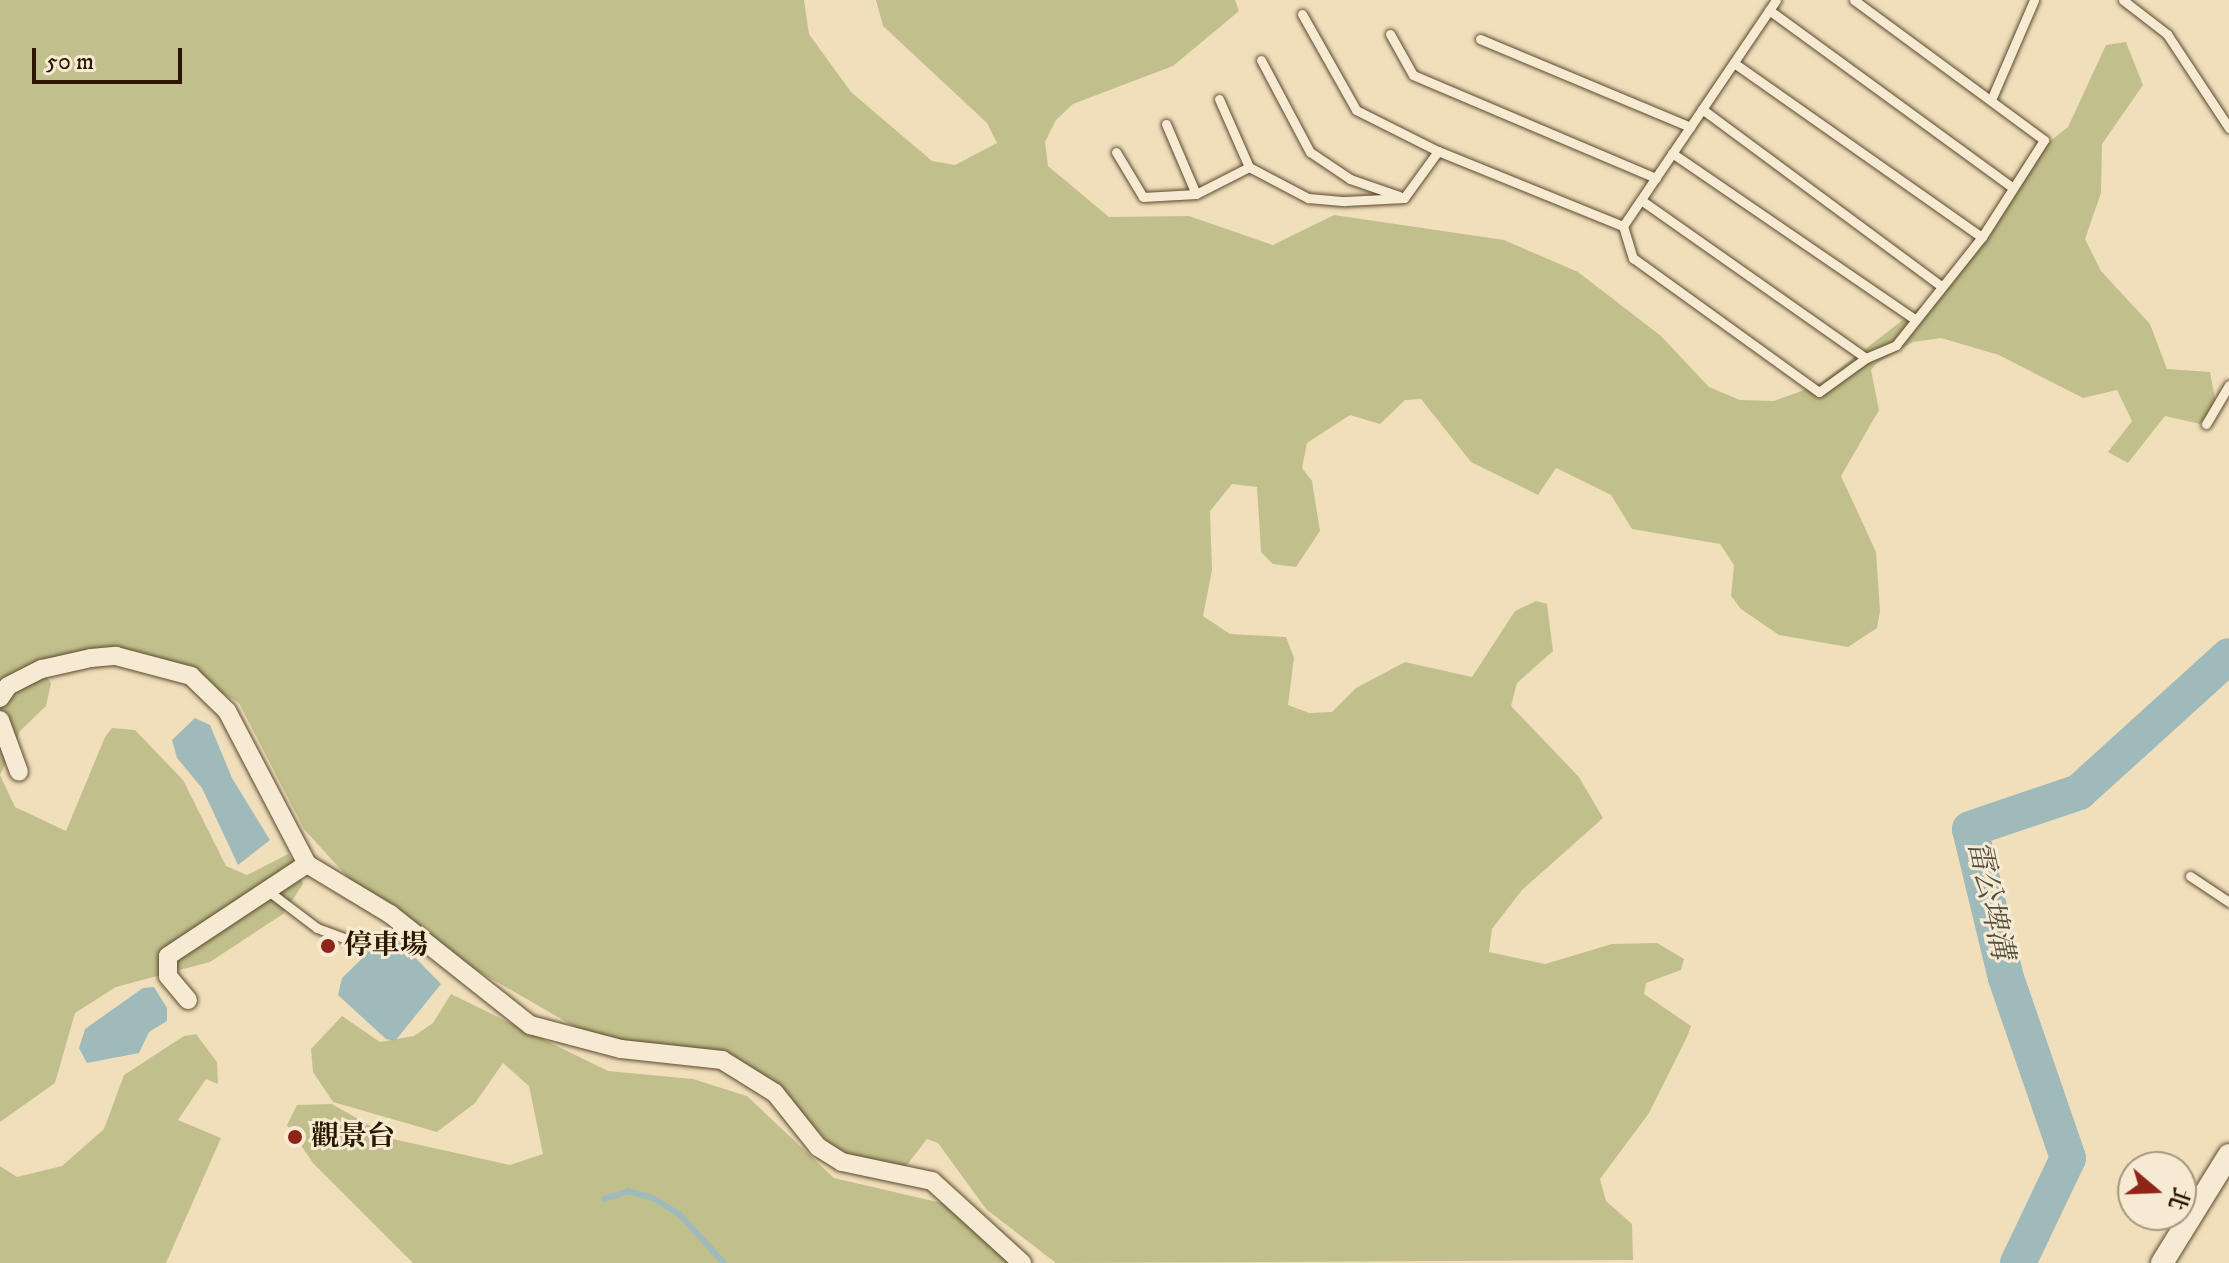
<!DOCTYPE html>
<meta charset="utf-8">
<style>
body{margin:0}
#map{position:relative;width:2229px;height:1263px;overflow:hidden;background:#f1dfbb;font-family:"IM FELL DW Pica","Noto Serif TC",serif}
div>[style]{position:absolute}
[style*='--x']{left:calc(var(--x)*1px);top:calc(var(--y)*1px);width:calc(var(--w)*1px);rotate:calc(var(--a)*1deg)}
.green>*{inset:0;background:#c1c08c}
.water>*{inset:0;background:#9fbaba}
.stream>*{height:6px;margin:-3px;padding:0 3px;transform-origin:3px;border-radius:3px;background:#9fbaba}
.river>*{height:36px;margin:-18px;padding:0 18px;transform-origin:18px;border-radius:18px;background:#9fbaba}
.roads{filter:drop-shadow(0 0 2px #5c492f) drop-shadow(0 0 2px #5c492f)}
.service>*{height:9px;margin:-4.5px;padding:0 4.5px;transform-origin:4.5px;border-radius:4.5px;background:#f6ead3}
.minor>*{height:18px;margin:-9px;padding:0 9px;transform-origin:9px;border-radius:9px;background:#f6ead3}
.tertiary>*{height:22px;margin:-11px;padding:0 11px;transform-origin:11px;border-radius:11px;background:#f6ead3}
.dots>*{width:22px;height:22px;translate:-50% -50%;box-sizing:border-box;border:4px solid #f6ead3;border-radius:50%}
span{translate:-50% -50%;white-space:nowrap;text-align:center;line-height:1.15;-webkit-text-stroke:6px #f6ead3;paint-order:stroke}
.poi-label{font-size:28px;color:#2b1700;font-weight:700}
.left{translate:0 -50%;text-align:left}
.water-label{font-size:30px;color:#545041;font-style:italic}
.north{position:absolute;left:2117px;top:1151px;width:80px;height:80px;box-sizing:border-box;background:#f6ead3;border:2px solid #a5967f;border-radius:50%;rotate:109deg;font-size:22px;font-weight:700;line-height:32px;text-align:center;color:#2b1700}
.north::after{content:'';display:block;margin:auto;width:28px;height:36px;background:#8f2418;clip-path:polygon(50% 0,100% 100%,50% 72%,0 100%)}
.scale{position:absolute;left:32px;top:48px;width:150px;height:36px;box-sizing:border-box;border:4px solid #2b1700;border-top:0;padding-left:10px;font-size:24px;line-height:28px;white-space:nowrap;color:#2b1700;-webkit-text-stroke:6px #f6ead3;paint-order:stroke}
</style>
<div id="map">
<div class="green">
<div style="clip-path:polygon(0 0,804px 0,809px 34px,851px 92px,932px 161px,955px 165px,997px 143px,987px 123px,883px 26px,876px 0,1235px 0,1239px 11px,1173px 66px,1073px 104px,1056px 120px,1045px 142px,1048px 166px,1109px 217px,1189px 216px,1273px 245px,1334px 215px,1504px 240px,1578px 272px,1661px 336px,1709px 387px,1740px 400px,1774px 401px,1818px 385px,1946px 287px,2025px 161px,2068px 127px,2106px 45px,2126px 42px,2143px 85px,2102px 144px,2101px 193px,2085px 239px,2101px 271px,2150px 324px,2167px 369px,2210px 372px,2216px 404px,2200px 424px,2165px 416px,2128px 463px,2108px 452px,2132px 421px,2117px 390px,2083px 398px,1999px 355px,1941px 338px,1913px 342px,1877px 363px,1871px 370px,1879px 410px,1841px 476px,1876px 552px,1880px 611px,1877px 628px,1848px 647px,1779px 635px,1741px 609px,1731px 596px,1734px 565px,1720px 544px,1632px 529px,1611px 495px,1556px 468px,1538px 495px,1471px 462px,1421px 399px,1405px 400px,1380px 424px,1350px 415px,1307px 443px,1302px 468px,1312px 481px,1320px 531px,1296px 567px,1273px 564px,1261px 552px,1257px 487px,1232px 484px,1210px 511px,1212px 570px,1203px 616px,1230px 634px,1286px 637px,1294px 658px,1288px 705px,1309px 713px,1332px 712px,1356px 688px,1405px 662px,1472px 677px,1515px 611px,1536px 601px,1547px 604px,1553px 651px,1517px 683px,1511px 706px,1579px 777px,1603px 818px,1522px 890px,1492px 929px,1489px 952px,1545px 964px,1612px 944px,1657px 943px,1684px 959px,1681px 970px,1646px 983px,1644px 994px,1691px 1026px,1687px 1037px,1649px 1113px,1600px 1179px,1606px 1201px,1632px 1224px,1633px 1260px,1056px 1263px,986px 1209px,938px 1143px,927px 1139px,900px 1174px,851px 1166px,770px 1081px,589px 1035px,426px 941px,352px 882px,304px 829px,239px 703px,178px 667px,133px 656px,44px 674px,51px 683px,46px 706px,20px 731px,0 775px,15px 807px,66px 831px,105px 737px,112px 728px,135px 730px,183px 780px,226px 866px,247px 875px,288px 854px,303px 884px,283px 914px,210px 962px,116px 987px,75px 1013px,55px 1083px,0 1122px)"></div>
<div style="clip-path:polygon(451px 994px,608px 1071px,693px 1079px,747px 1096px,834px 1178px,946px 1204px,1012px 1263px,413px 1263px,313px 1163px,287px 1125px,297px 1105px,332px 1104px,393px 1139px,510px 1165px,543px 1154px,529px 1086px,503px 1063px,475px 1103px,437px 1132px,333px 1102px,313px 1072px,311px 1049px,342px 1016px,380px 1042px,414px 1036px,433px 1023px)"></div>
<div style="clip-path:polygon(196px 1034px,217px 1062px,218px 1084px,206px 1079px,178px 1120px,221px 1138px,166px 1263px,0 1263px,0 1166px,17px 1177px,62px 1166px,104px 1129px,124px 1075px,184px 1036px)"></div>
</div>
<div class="water">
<div style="clip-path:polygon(195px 718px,210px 725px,232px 778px,270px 840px,238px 865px,202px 788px,177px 758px,172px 740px)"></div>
<div style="clip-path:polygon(397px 939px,441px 984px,395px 1041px,386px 1039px,338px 995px,342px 978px,376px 945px)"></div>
<div style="clip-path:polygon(154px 987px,167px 1008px,167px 1021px,149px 1032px,139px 1053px,87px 1063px,79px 1048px,85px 1029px,143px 988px)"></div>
</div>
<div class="stream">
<div style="--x:604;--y:1199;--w:25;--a:-18"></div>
<div style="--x:628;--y:1191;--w:26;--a:16"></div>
<div style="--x:653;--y:1198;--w:32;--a:32"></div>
<div style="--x:680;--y:1215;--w:65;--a:47.5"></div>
</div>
<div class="river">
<div style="--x:2018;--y:1263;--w:116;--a:-64.5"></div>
<div style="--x:2068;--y:1158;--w:190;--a:-109"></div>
<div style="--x:2006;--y:978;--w:153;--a:-103.6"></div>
<div style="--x:1970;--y:829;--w:115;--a:-18.7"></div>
<div style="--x:2079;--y:792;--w:202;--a:-42.2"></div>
</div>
<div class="roads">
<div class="service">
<div style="--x:2123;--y:0;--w:56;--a:37.7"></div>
<div style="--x:2167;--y:34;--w:113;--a:56.6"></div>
<div style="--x:1769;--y:10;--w:302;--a:36.1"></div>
<div style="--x:1302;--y:14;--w:110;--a:60.6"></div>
<div style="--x:1356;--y:110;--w:92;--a:26.6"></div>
<div style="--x:1390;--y:34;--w:47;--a:60.7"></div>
<div style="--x:1413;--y:75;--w:264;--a:23"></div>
<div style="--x:1480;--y:39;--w:228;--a:22.7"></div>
<div style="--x:1261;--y:60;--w:104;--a:62"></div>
<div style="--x:1310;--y:152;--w:48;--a:34"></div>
<div style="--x:1350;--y:179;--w:52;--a:19.1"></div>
<div style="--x:1734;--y:63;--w:303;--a:35.1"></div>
<div style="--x:1219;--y:99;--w:74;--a:66.2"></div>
<div style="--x:1991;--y:100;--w:109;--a:-66.7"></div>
<div style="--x:1702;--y:109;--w:297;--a:36.5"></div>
<div style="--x:1166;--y:124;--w:76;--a:66.8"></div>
<div style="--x:1116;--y:152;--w:52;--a:59"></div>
<div style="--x:1143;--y:197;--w:53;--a:-3.2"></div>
<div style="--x:1196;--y:194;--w:59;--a:-27"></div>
<div style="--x:1249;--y:167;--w:67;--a:27.7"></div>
<div style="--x:1308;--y:198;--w:37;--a:5"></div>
<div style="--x:1345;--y:201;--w:59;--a:-2.9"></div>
<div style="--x:1404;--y:198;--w:58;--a:-54.1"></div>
<div style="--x:1438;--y:151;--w:200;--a:22.1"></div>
<div style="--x:1623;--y:226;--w:273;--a:-55.9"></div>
<div style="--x:1672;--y:153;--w:293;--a:34.4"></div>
<div style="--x:1641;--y:200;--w:275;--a:35.1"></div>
<div style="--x:1623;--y:226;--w:34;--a:73"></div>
<div style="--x:1633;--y:258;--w:229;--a:35.8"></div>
<div style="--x:1819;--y:392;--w:58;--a:-35.9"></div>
<div style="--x:1866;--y:358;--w:33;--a:-23"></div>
<div style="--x:1896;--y:345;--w:138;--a:-51.5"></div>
<div style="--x:1982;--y:237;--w:115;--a:-57.4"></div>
<div style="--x:2044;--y:140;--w:236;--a:-143.6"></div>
<div style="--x:2206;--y:424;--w:45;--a:-59.5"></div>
<div style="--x:2190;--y:876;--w:47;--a:33.7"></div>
<div style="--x:267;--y:890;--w:63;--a:37.2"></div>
<div style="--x:317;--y:928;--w:49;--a:20.3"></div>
</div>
<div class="minor">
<div style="--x:0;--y:698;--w:14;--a:-56"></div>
<div style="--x:8;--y:686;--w:38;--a:-27"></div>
<div style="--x:42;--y:669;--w:50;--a:-12.7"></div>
<div style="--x:91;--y:658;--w:25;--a:-5"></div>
<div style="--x:116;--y:656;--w:78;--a:14.9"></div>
<div style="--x:191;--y:676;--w:50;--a:44.2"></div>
<div style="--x:227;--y:711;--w:173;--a:62.4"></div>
<div style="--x:307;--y:864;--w:97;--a:31.1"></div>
<div style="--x:390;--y:914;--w:179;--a:38.4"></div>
<div style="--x:530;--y:1025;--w:94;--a:14.8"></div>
<div style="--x:621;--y:1049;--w:102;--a:6.2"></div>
<div style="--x:722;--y:1060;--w:62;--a:31.9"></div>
<div style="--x:775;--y:1093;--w:69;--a:51.5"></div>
<div style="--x:818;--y:1147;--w:28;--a:32"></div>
<div style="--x:842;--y:1162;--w:92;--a:11.9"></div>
<div style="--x:932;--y:1181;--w:122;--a:42.3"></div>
<div style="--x:0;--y:720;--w:55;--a:69.9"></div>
<div style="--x:188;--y:1000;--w:31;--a:-130"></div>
<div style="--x:168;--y:976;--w:20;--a:-90"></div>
<div style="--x:168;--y:956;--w:167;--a:-33.5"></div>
</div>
<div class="tertiary">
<div style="--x:2162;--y:1263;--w:127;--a:-58.2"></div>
</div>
</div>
<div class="dots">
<div style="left:328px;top:946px;background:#8f2418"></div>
<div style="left:295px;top:1137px;background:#8f2418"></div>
</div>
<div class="poi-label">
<span class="left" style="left:344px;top:946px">停車場</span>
<span class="left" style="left:311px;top:1137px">觀景台</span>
</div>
<div class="water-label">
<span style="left:1989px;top:900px;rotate:78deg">雷公埤溝</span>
</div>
<div class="north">北</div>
<div class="scale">50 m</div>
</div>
